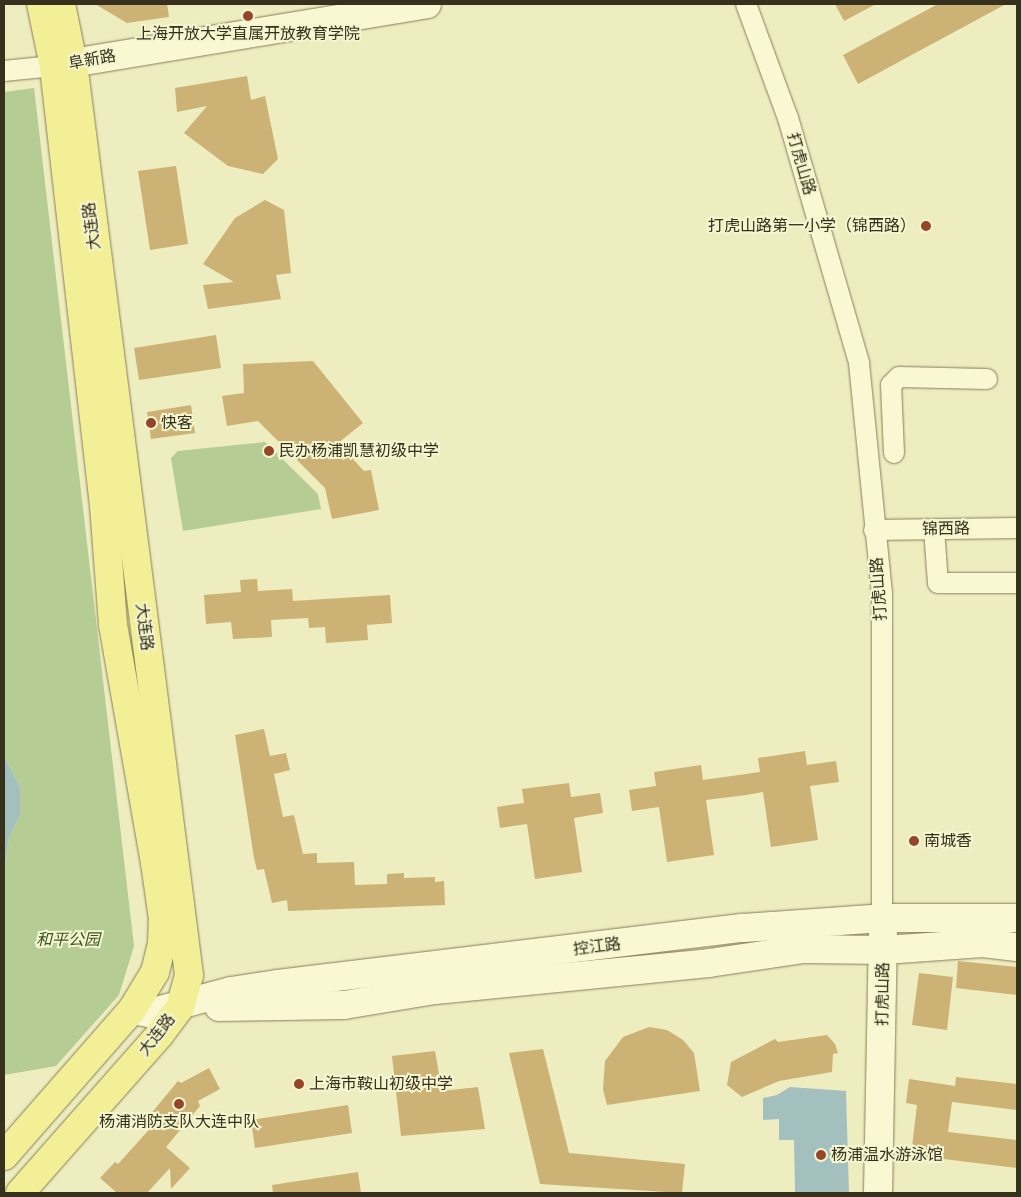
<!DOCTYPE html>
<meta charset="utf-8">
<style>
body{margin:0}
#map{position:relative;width:1021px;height:1197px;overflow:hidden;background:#eeedc0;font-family:"Crimson Pro","Noto Sans SC",serif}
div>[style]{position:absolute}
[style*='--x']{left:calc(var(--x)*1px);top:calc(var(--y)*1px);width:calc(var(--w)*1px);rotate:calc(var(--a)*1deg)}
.green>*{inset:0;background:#b5cc94}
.water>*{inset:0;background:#a3c0bf}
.building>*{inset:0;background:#ccb275}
.roads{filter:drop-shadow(0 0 1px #877e58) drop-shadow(0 0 1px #877e58)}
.street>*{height:20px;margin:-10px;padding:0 10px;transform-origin:10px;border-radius:10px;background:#f9f8d3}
.secondary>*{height:28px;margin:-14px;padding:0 14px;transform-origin:14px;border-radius:14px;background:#f9f8d3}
.primary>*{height:28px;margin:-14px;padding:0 14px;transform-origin:14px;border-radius:14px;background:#f2ef97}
.dots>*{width:14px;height:14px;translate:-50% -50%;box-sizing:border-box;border:2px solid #f5f5cf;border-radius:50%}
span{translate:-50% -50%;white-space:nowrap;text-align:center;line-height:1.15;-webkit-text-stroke:4px #f5f5cf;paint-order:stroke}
.poi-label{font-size:16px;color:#36301c}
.right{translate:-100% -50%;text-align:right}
.left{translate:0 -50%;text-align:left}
.street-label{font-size:16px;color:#36301c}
.park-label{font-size:16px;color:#395323;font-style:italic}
.frame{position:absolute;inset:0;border:5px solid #36301c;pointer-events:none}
</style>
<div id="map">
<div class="green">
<div style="clip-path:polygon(34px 88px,134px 946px,119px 995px,56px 1066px,4px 1075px,4px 874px,9px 837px,20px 816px,20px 787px,4px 756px,4px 92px)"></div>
<div style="clip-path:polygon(265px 442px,318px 494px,321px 509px,183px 531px,171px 458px,178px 451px)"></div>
</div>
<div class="water">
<div style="clip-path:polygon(4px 756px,20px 787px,20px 816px,9px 837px,4px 874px)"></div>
<div style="clip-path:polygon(790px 1087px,846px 1091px,849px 1193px,795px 1193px,794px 1140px,779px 1140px,779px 1119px,763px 1120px,763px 1098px,777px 1095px)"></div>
</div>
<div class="building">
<div style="clip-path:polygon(95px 4px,167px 4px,169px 17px,127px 23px)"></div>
<div style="clip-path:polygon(835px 4px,876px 4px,844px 21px)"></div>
<div style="clip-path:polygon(938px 4px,1006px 4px,858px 84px,843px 55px)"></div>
<div style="clip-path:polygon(247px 76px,251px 100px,265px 96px,278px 159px,263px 174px,228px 166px,184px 133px,207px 106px,177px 112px,175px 88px)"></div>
<div style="clip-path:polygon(176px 166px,188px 244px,150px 250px,138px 171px)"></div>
<div style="clip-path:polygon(265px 200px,284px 210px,291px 273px,276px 275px,281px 299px,208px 309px,203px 285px,234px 282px,203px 264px,235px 218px)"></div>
<div style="clip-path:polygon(216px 335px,221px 368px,139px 380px,134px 348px)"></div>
<div style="clip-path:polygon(313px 361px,363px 423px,338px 443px,364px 471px,371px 470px,379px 510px,332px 519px,325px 488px,258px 421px,227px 426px,222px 396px,244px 393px,243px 364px)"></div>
<div style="clip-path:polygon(191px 405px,195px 433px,151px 439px,147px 412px)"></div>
<div style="clip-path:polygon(257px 579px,258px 591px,292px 589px,293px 601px,390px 595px,392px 623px,367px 625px,368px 640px,326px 643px,325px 627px,309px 628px,308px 618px,271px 620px,272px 637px,233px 639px,231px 622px,206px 624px,204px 595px,241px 592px,240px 580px)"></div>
<div style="clip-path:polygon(264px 729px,270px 756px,286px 753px,290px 770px,274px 774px,283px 817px,294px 815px,303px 854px,317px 853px,317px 863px,354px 862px,355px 885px,387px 884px,387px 874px,404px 873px,404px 878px,435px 877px,435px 882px,444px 881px,445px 905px,288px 911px,287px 900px,272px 903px,264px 869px,257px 870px,254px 858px,235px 735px)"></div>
<div style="clip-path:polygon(805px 751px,807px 765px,836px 761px,839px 782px,810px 786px,818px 840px,771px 847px,763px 792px,746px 795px,706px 800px,714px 855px,667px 862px,659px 807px,632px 811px,629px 790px,656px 786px,654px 772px,701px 765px,703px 780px,760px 772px,758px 758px)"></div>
<div style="clip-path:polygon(569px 783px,571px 797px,600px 793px,603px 813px,574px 818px,582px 872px,535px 879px,527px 824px,500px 828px,497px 807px,524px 803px,522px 789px)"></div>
<div style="clip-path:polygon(958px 961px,1017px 967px,1017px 995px,956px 988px)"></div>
<div style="clip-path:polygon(919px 973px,953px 977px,947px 1030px,912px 1025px)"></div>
<div style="clip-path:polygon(649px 1027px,667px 1030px,683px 1040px,694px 1053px,700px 1091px,607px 1105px,603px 1089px,605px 1061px,623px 1037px)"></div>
<div style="clip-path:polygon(827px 1035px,835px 1044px,838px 1053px,833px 1054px,832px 1072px,779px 1081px,742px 1097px,727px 1085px,731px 1062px,775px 1039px,778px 1042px)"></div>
<div style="clip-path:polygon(543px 1049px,569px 1153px,685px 1164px,682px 1193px,540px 1184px,509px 1053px)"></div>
<div style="clip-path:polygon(435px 1051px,442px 1091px,478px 1087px,485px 1129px,401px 1136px,392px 1056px)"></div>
<div style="clip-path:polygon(209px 1068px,220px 1089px,198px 1101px,200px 1106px,166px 1147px,190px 1168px,171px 1189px,170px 1168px,147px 1193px,117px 1193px,100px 1178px,115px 1162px,118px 1164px,156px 1122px,149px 1116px,178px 1081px,181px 1083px)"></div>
<div style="clip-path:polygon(956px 1077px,1017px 1084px,1017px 1110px,952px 1102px,948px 1132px,1017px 1140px,1017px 1168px,911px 1155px,917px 1105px,906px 1103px,909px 1079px,955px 1086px)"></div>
<div style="clip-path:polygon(348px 1105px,352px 1133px,255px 1148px,251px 1120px)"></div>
<div style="clip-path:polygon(358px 1172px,361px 1193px,273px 1193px,272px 1185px)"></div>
</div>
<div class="roads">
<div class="street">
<div style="--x:746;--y:4;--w:121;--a:69.8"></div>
<div style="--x:788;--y:118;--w:255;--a:73.8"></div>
<div style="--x:859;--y:363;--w:232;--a:84.3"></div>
<div style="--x:882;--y:594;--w:324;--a:90"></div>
<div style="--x:4;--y:71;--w:50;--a:-5.7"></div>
<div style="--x:894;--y:453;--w:68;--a:-92.5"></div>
<div style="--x:891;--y:385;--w:11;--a:-45"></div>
<div style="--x:899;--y:377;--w:88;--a:1.3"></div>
<div style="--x:934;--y:529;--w:54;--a:85.8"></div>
<div style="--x:938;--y:583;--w:79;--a:0"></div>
<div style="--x:874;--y:530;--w:143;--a:-0.8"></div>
</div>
<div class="secondary">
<div style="--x:54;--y:66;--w:378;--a:-9.4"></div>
<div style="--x:219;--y:1007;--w:125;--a:-0.9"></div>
<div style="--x:344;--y:1005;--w:92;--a:-9.4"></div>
<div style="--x:435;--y:990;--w:275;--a:-5.6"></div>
<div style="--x:709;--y:963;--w:96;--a:-8.4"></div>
<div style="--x:804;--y:949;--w:80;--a:0.7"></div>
<div style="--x:884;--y:950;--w:99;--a:-4"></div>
<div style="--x:983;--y:943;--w:34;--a:7"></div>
<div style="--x:132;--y:1010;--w:17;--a:10"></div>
<div style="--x:149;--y:1013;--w:85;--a:-15"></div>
<div style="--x:231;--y:991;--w:48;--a:-8.5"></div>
<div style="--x:278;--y:984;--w:469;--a:-6.9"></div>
<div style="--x:744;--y:928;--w:138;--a:-4.1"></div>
<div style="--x:882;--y:918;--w:135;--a:0"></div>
<div style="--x:878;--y:1193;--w:261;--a:-88.9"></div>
</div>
<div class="primary">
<div style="--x:4;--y:1156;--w:194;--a:-48.8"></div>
<div style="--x:132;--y:1010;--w:44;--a:-58.8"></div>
<div style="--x:155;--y:972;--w:29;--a:-76"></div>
<div style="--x:162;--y:944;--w:25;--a:-88"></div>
<div style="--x:163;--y:919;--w:57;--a:-98.1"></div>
<div style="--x:155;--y:863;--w:242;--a:-100"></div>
<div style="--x:113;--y:625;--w:119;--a:-94.3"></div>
<div style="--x:104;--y:506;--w:443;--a:-96.5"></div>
<div style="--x:54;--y:66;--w:63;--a:-101.8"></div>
<div style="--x:20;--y:1193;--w:212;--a:-48.6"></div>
<div style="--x:160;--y:1034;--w:34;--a:-53"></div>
<div style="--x:180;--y:1007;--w:33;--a:-74"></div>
<div style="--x:189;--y:975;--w:919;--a:-97.25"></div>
<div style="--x:73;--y:63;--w:60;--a:-101.5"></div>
</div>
</div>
<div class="dots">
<div style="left:248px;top:16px;background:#964628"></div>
<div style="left:926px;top:226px;background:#964628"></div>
<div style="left:151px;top:423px;background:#964628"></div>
<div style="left:269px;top:451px;background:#964628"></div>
<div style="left:914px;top:841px;background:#964628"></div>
<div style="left:299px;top:1084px;background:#964628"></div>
<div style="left:179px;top:1104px;background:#964628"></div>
<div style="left:821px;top:1155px;background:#964628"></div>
</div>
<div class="poi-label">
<span style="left:248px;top:34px">上海开放大学直属开放教育学院</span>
<span class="right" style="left:916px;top:226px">打虎山路第一小学（锦西路）</span>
<span class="left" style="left:161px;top:423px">快客</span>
<span class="left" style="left:279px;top:451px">民办杨浦凯慧初级中学</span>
<span class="left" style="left:924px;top:841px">南城香</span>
<span class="left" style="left:309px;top:1084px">上海市鞍山初级中学</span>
<span style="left:179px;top:1122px">杨浦消防支队大连中队</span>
<span class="left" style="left:831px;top:1155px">杨浦温水游泳馆</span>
</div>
<div class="street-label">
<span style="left:92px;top:60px;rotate:-10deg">阜新路</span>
<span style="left:801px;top:164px;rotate:74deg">打虎山路</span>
<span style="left:92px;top:226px;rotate:-97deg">大连路</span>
<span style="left:946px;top:529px;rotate:-1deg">锦西路</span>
<span style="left:879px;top:589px;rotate:-94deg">打虎山路</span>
<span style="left:144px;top:627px;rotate:83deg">大连路</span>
<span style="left:597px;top:947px;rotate:-7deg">控江路</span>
<span style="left:883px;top:994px;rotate:-89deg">打虎山路</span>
<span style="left:157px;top:1035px;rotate:-52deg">大连路</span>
</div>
<div class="park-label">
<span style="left:68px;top:940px">和平公园</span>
</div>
<div class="frame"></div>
</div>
